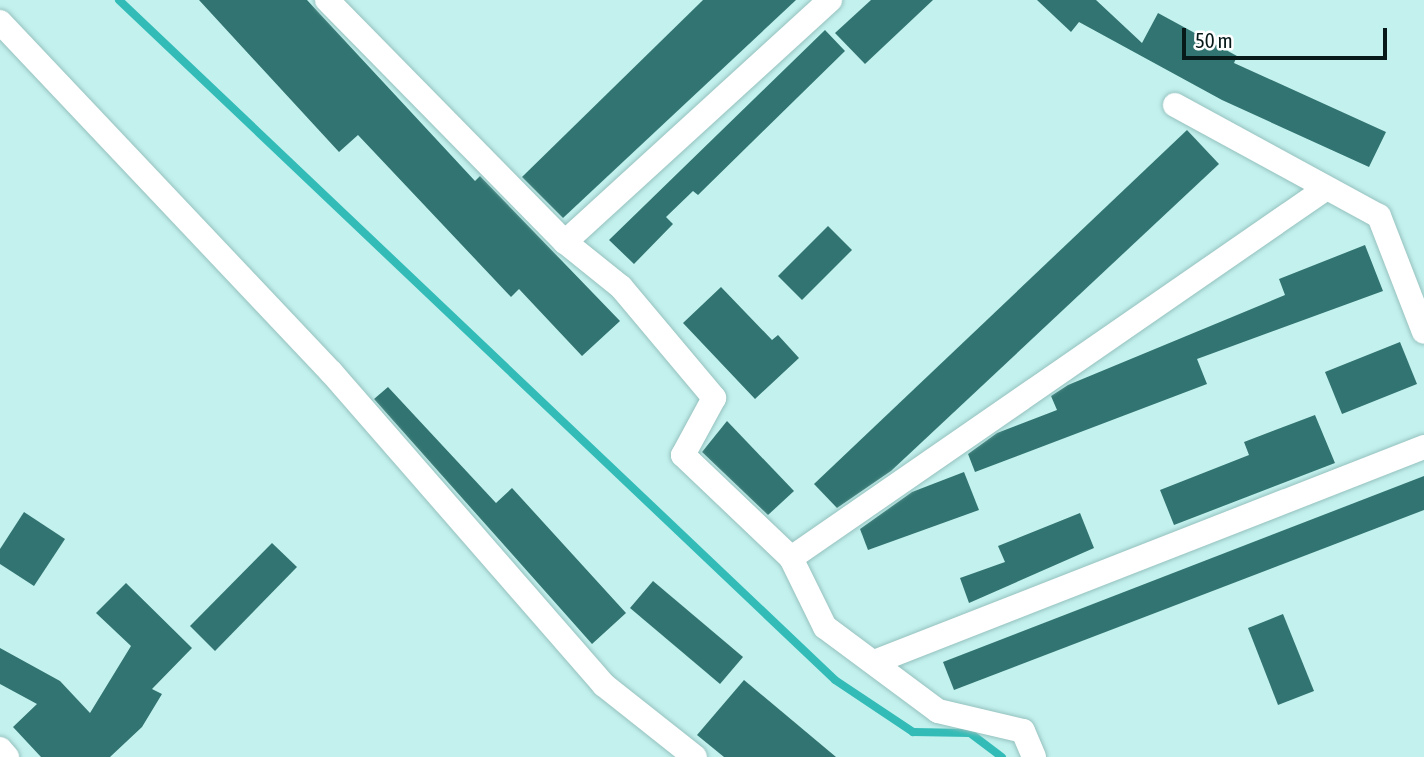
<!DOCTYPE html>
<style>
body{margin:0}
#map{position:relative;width:1424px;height:757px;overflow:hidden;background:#c3f1ee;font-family:"Asap Condensed",sans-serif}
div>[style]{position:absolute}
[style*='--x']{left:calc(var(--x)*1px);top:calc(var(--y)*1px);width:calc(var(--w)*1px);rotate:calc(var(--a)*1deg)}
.stream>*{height:8px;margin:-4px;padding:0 4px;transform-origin:4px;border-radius:4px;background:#33bcb7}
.building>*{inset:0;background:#317471}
.roads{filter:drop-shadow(0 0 2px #95c1be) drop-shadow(0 0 2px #95c1be)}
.street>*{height:24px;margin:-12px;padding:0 12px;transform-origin:12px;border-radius:12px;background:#fff}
span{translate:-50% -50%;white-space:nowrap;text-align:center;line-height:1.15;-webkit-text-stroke:5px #fff;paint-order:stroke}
.scale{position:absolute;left:1182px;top:28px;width:205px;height:32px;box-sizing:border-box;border:4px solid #081919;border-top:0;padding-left:9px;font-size:21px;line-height:24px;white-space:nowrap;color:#081919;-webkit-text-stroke:5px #fff;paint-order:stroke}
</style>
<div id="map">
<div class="stream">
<div style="--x:119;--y:0;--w:987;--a:43.52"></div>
<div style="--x:835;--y:680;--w:94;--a:33.7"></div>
<div style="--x:913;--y:732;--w:57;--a:1"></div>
<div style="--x:970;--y:733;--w:40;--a:37"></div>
</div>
<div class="building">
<div style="clip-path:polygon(199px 0,307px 0,475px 181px,480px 176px,620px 321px,582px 356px,519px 289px,511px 297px,358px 135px,339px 152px)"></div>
<div style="clip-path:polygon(703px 0,796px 0,563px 218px,522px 177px)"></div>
<div style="clip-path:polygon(871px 0,933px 0,865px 64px,835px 33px)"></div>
<div style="clip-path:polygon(1037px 0,1096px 0,1142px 43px,1158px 13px,1237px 56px,1234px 63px,1386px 132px,1369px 167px,1222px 100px,1079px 22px,1071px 32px)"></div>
<div style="clip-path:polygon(825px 30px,845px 51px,698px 195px,693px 191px,666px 217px,673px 224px,634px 264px,609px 240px)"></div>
<div style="clip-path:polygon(1187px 130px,1219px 164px,891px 471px,837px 508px,814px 484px)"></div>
<div style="clip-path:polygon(828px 226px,852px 250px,802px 300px,778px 276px)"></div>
<div style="clip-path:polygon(1365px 245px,1383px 291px,1197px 359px,1207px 384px,975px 472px,968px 454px,997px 433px,1057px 410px,1051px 396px,1068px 385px,1285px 295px,1279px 279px)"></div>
<div style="clip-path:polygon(721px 287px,772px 340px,778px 335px,799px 358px,755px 399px,683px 323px)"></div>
<div style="clip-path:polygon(1400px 342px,1417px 384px,1342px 414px,1325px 372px)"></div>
<div style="clip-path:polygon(388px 387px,496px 503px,512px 488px,626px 613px,592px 644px,374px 399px)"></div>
<div style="clip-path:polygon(1315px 415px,1335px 463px,1174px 525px,1160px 490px,1249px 455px,1244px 442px)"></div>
<div style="clip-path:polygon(727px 421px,794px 491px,768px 515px,702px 452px)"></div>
<div style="clip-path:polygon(964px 472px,979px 510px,868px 550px,860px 529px,912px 492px)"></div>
<div style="clip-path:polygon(1424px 476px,1424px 510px,954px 690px,943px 662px)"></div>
<div style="clip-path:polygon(24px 512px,65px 539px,34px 586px,0 564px,0 549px)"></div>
<div style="clip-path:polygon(1080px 513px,1094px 548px,969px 603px,960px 578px,1005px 562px,998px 546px)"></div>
<div style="clip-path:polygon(272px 543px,297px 567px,215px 651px,190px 626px)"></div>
<div style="clip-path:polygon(653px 581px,743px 657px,720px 684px,630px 608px)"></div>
<div style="clip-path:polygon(126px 583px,192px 648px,152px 689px,162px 694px,142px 727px,110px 757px,41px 757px,13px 727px,37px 704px,0 684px,0 648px,60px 681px,90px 713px,131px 646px,96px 613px)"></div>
<div style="clip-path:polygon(1283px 614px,1314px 691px,1278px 705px,1248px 628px)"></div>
<div style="clip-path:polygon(744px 680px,836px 757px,724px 757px,697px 735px)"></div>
</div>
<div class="roads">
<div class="street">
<div style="--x:327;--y:0;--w:339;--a:45.5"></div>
<div style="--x:565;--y:242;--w:72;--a:38.8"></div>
<div style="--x:621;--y:287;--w:145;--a:50"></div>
<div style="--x:714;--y:398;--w:65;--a:118.5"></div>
<div style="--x:683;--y:455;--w:149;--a:43.6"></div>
<div style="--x:791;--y:558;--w:77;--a:63.8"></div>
<div style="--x:825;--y:627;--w:141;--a:36.6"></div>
<div style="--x:938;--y:711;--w:87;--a:13.2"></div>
<div style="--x:1023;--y:731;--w:28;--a:67"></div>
<div style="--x:0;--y:22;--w:482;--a:46.6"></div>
<div style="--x:331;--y:372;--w:415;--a:48.9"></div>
<div style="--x:604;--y:685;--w:116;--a:38.4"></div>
<div style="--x:1175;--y:105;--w:232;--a:28.6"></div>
<div style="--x:1379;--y:216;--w:124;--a:68.8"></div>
<div style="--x:565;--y:242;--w:359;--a:-42.4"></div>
<div style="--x:791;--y:558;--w:649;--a:-34.64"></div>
<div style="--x:877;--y:661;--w:587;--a:-21.37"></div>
<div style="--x:0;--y:749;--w:11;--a:49"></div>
</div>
</div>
<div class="scale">50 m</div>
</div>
